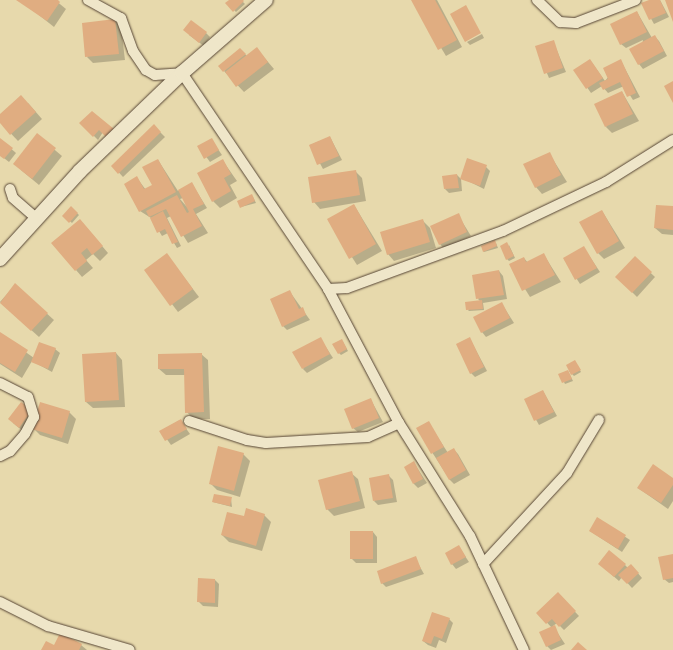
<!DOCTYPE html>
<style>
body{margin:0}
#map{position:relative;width:673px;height:650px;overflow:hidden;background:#e7d9ac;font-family:"EB Garamond",serif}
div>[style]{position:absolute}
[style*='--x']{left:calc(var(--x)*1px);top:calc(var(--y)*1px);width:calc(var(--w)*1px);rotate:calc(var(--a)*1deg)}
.shadow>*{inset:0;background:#0003}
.building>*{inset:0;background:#e0ad81}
.roads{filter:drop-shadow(0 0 1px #564535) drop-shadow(0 0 1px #564535)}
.street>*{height:10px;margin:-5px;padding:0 5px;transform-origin:5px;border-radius:5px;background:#efe6c9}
.secondary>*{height:14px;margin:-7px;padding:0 7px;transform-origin:7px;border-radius:7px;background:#efe6c9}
span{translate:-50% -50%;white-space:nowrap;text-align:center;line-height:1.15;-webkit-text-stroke:4px #efe6c9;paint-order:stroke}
</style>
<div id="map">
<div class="shadow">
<div style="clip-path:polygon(20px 0,55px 0,66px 9px,54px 27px)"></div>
<div style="clip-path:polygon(230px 0,241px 0,245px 4px,236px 12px,227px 3px)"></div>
<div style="clip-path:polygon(437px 0,462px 47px,446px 56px,413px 1px)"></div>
<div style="clip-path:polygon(652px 0,660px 0,669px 17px,654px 24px,643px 4px)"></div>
<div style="clip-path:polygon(637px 12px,652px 38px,655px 37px,659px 41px,667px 56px,643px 69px,639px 64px,643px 40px,626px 48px,621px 44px)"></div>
<div style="clip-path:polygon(114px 20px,121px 27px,125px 60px,93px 63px,87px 57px)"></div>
<div style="clip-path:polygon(206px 33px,210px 37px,204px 46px,189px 35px)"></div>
<div style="clip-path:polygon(482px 34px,484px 38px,470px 45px,467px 42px)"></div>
<div style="clip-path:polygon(553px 41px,566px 72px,549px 78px,536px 47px)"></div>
<div style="clip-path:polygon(240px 49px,247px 56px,257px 49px,274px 69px,244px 92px,224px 71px)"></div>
<div style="clip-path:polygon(590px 60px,605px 81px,621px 61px,640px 97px,633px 100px,624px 86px,608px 93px,602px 86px,591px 93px,575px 70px)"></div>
<div style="clip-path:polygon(622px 92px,639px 121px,612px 133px,606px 127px)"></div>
<div style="clip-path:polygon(28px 103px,42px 119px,18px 141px,0 122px,0 115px)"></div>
<div style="clip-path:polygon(81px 123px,108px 124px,98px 140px)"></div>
<div style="clip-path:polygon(154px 126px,165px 137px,123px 177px,113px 166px)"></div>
<div style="clip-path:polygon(37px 135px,62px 156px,39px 185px,21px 170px)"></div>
<div style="clip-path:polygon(330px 137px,342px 160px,323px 169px,310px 145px)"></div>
<div style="clip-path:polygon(0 139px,16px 153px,9px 162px,0 155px)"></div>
<div style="clip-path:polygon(211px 139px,222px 155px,210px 162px,199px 147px)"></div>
<div style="clip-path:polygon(549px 153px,567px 182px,542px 194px,536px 187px)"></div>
<div style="clip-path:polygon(evenodd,158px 160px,178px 191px,192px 184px,207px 208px,196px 214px,208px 233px,188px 243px,171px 216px,167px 218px,181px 246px,177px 248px,168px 233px,162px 236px,151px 218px,140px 211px,137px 178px,146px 190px,154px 186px,158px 160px,183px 198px,187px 207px,180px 199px,183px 198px)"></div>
<div style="clip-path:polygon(223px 161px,237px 181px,230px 185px,237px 198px,220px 208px,213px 201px)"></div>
<div style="clip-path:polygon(486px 167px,490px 171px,484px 189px,462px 178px)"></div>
<div style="clip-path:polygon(355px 171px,362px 178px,366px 201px,320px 209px,314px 202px)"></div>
<div style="clip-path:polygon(457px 175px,461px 179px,462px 191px,449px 193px,445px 189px)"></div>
<div style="clip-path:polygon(253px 197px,256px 203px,241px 207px)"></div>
<div style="clip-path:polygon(354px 205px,382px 251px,357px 265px,328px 220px)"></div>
<div style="clip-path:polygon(71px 208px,79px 215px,72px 223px,64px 216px)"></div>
<div style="clip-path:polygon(673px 208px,673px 235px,662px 234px,655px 228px)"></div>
<div style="clip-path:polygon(602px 211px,625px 248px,604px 259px,598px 253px)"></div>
<div style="clip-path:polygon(458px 215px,471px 236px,444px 249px,440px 244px)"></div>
<div style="clip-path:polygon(423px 221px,430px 228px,436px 248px,394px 261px,388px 254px)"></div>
<div style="clip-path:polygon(86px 227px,108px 253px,100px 261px,93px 254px,86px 260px,93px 268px,82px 277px,76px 270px)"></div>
<div style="clip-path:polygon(496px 243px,498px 248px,484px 252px,482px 247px)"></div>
<div style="clip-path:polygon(509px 245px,515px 258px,509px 261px,507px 259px)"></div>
<div style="clip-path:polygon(584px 248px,600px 272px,580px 284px,564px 259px)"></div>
<div style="clip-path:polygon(167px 255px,199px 297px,178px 312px,146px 270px)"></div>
<div style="clip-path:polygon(544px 255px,561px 282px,530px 297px,510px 265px,524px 258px,528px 263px)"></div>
<div style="clip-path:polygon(635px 258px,655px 277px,637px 297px,617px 277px)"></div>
<div style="clip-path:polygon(499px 271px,503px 276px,507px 299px,483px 303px,484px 310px,469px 311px,468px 310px,480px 301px,478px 299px)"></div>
<div style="clip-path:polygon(15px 285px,54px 320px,39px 337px,0 302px)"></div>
<div style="clip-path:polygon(290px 292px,310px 320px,287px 330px,283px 326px)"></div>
<div style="clip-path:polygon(502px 304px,514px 323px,486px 337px,482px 332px)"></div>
<div style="clip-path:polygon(0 334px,34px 358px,55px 349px,60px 353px,52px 372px,32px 361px,22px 378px,0 364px)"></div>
<div style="clip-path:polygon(320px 338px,333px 358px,307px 373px,303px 369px)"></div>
<div style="clip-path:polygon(470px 339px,487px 371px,475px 377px,471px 373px)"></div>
<div style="clip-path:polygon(343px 342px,348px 351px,341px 355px,339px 353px)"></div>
<div style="clip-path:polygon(116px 353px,122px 360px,125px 407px,93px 408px,86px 402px)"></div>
<div style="clip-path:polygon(201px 354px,208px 360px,210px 419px,193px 419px,187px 412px,185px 375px,166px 375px,159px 369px)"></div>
<div style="clip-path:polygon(576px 363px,581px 372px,574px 376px,569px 371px)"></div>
<div style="clip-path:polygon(568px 371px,573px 381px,565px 384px,564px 382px)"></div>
<div style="clip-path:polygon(543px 391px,557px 416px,539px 425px,525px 400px)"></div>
<div style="clip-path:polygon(371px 400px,383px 422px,358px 432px,353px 428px)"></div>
<div style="clip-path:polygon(31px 411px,23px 431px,13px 423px)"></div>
<div style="clip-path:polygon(69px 412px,76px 419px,68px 444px,40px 435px,33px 428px)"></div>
<div style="clip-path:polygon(180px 420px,190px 434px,171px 445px,161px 431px)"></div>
<div style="clip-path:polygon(428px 422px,448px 453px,454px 450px,458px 454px,470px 475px,454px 484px,450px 480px,417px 429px)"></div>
<div style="clip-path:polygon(243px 454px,250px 461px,240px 497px,217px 490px,210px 483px)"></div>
<div style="clip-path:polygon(414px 463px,427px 483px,418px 488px,414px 484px)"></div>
<div style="clip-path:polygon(351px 473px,358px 479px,365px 508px,334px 516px,327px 509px)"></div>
<div style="clip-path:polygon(389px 476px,393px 480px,397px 502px,378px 505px,374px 501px)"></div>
<div style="clip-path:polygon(673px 479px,673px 501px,668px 509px,638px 488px)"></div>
<div style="clip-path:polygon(231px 499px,232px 507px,213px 502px)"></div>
<div style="clip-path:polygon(264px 515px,271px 522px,262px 551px,229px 542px,222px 535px,245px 518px)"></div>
<div style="clip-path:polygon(598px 519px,630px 540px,622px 552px,590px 531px)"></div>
<div style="clip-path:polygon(373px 532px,377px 537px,377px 563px,356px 563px,352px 559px)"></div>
<div style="clip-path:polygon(459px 547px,469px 562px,456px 569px,452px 564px)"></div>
<div style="clip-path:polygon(673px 555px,673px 582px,669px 583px,664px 579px)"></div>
<div style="clip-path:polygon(415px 558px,424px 574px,386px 587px,382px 583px)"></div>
<div style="clip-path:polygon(625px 565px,628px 568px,631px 565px,642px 578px,632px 588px,622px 577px,619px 581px,604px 568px)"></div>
<div style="clip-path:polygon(215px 580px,219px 584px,218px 607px,203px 606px,199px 602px)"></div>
<div style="clip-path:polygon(558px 594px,579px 616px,564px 630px,557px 623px,553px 626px,565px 644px,551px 650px,547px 646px,552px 628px,538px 613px)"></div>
<div style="clip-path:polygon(449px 619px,453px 623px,446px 643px,439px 640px,436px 648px,428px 645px,423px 641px)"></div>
<div style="clip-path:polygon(81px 645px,87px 650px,42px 650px,55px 646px)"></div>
</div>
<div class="building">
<div style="clip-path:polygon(16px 0,58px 0,60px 2px,47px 21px)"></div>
<div style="clip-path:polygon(229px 0,243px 0,244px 1px,233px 12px,225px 3px)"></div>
<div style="clip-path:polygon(411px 0,435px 0,457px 40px,438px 50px)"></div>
<div style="clip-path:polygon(649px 0,660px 0,666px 13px,649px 20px,641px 3px)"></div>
<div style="clip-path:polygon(665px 0,673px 0,673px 22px)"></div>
<div style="clip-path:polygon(466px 5px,481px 33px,465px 42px,450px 14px)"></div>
<div style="clip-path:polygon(637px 11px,647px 32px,620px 45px,610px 24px)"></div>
<div style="clip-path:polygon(115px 19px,119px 54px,85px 57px,82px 23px)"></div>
<div style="clip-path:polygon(191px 20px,207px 32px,199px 43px,183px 30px)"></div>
<div style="clip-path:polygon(655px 35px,664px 51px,638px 65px,629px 49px)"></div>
<div style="clip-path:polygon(554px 40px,563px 68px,544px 74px,535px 46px)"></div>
<div style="clip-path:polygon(257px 47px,268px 62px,236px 87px,225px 72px)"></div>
<div style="clip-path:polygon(240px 48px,246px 54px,223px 72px,218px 66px)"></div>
<div style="clip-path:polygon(590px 59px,603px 78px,586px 89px,573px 70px)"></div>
<div style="clip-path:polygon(621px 59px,636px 93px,627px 97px,620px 82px,603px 90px,599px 83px,608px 79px,603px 68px)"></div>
<div style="clip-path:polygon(673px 81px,673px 103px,664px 86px)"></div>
<div style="clip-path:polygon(622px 91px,633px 114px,605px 127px,594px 104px)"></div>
<div style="clip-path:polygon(21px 95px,36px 112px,10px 135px,0 123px,0 114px)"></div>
<div style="clip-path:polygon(92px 111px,114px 129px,106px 137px,99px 130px,93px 137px,79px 123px)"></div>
<div style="clip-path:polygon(154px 124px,161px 132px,118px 174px,111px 166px)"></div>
<div style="clip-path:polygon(37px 133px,56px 148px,32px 179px,13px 164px)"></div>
<div style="clip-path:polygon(330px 136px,339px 156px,317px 165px,309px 145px)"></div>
<div style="clip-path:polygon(0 138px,13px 148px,4px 159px,0 156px)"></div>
<div style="clip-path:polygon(212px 138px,219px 150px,204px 159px,197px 146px)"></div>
<div style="clip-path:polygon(550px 152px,561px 175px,535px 188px,523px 164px)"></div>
<div style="clip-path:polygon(467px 158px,487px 165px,480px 186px,460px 179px)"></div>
<div style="clip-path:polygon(158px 159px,176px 192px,139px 212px,124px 184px,137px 176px,144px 189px,152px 185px,142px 167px)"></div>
<div style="clip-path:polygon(223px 159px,231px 174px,224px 178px,231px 191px,212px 202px,197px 173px)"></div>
<div style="clip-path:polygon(356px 170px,360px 195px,312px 203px,308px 177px)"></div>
<div style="clip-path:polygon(457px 174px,459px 188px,444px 189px,442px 176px)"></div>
<div style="clip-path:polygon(192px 182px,204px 204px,193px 209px,202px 226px,181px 237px,166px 209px,149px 217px,146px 211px,177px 195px,187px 213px,189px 212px,178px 190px)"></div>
<div style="clip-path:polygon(252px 194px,255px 201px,240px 208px,237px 201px)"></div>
<div style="clip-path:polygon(354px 204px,376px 244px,349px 259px,327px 219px)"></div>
<div style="clip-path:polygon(656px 205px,673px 206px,673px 230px,654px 228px)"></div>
<div style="clip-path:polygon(71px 206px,78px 213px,69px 223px,62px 216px)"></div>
<div style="clip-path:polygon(602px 210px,619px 241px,597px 254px,579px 222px)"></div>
<div style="clip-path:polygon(163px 211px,178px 242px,172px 244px,165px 229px,157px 233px,150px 218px)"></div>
<div style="clip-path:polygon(459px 213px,467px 232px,439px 245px,430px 226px)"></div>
<div style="clip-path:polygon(80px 219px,103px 246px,92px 255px,87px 248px,81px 253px,87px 261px,75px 271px,51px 243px)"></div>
<div style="clip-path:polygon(423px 219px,430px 242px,387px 255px,380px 232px)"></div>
<div style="clip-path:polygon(495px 240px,497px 246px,483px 252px,481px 246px)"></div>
<div style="clip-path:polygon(507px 242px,514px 256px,506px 260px,500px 246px)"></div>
<div style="clip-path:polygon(584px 246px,597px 268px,575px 280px,563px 258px)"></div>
<div style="clip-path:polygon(167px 253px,193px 289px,170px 306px,144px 270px)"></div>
<div style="clip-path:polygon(544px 253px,555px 275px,522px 291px,509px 264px,524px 257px,526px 262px)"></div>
<div style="clip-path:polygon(635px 256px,652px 272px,632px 293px,615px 277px)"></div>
<div style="clip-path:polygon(499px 270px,504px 295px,476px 299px,472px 275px)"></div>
<div style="clip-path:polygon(15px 283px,48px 313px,31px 331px,0 303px)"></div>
<div style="clip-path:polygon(290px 290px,299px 309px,303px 307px,306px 315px,282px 327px,270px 299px)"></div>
<div style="clip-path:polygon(482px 300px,483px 309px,466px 310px,465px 302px)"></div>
<div style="clip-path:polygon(502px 302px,510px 318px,481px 333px,473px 317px)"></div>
<div style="clip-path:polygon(0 332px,28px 350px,15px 372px,0 363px)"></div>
<div style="clip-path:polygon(321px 337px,330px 354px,302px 369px,292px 352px)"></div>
<div style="clip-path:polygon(470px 337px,484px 367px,470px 374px,456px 344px)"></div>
<div style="clip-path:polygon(342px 339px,347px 349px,338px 354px,332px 344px)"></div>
<div style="clip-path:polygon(39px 342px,56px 348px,48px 369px,31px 362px)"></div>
<div style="clip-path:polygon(116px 352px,119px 400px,85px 402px,82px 354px)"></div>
<div style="clip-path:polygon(202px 353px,204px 412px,185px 413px,184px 369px,158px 369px,158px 354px)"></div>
<div style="clip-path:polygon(575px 360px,581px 370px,571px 375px,566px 365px)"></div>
<div style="clip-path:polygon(568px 370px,572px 379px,562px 383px,558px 374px)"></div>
<div style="clip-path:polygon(543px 390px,554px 412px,534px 421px,524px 399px)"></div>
<div style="clip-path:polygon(371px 398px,379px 418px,352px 429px,344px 409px)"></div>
<div style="clip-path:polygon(21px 402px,32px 410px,19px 428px,8px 419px)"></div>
<div style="clip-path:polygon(40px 402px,70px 411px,62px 438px,32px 429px)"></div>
<div style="clip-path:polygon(181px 419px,187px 429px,165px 441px,159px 431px)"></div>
<div style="clip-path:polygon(429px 421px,444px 447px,431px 454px,416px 428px)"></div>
<div style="clip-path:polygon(218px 446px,244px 453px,234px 491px,209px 484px)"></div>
<div style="clip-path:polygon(454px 448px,466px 470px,449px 480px,436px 458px)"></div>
<div style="clip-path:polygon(414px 461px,423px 479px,413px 484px,404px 467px)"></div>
<div style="clip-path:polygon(653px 464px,673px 478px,673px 485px,661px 503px,637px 488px)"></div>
<div style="clip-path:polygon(352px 471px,360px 501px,326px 510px,318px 480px)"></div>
<div style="clip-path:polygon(389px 474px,393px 498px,373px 501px,369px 478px)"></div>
<div style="clip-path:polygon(214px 494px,232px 497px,230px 506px,212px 502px)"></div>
<div style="clip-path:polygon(246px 508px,265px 514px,256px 546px,221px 535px,227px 512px,244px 516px)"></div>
<div style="clip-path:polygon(597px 517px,626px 535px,618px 549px,589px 531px)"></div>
<div style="clip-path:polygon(350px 531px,373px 531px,373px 559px,350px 559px)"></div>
<div style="clip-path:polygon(459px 545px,466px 557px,451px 565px,445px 553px)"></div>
<div style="clip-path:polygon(609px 550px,626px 564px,614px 577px,598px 564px)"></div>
<div style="clip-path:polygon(673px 554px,673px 578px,663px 580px,658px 557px)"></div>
<div style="clip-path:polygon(416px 556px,421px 569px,381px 584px,377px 571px)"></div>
<div style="clip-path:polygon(631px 564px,639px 573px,627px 584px,618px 575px)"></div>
<div style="clip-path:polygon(198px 578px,215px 579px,215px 603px,197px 602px)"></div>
<div style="clip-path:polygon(558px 592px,576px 611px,559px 627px,552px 619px,546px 624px,536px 613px)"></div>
<div style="clip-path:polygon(432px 612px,450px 618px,442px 639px,434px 636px,431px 644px,422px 641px)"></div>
<div style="clip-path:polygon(555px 625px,561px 640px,546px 647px,539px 632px)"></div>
<div style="clip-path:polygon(60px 633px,82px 644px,79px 650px,41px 650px,46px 641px,54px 645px)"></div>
<div style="clip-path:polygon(578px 642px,587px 650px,571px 650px)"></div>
</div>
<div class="roads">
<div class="street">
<div style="--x:88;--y:0;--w:38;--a:29"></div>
<div style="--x:121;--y:18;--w:35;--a:70"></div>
<div style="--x:133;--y:51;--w:23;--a:56"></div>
<div style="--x:146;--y:70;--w:10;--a:29"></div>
<div style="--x:155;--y:75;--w:27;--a:-4"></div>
<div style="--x:182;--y:73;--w:261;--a:55.9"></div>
<div style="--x:328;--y:289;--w:152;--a:62.1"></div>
<div style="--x:399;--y:423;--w:133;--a:57.9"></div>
<div style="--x:470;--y:536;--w:126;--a:64.7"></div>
<div style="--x:537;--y:0;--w:32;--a:44"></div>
<div style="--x:560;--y:22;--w:16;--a:4"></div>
<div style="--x:576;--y:23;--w:64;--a:-21"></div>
<div style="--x:10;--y:189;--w:9;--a:72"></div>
<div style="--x:13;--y:198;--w:32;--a:41"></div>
<div style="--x:328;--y:289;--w:19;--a:-3"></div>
<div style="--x:347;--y:288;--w:166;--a:-20.1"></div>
<div style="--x:503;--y:231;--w:114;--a:-25.4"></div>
<div style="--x:606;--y:182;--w:79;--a:-32.1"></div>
<div style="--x:0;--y:383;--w:31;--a:27"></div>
<div style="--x:28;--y:397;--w:21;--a:73"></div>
<div style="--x:34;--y:417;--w:19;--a:118"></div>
<div style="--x:25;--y:434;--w:23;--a:131"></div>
<div style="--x:10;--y:451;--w:11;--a:153"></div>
<div style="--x:189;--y:421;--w:61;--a:18.1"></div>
<div style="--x:247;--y:440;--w:19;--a:9"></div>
<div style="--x:266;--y:443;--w:102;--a:-3.4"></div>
<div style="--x:368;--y:437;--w:34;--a:-24"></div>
<div style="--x:483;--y:564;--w:124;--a:-47.3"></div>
<div style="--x:567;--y:473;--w:62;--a:-58.9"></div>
<div style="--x:0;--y:602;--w:54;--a:26.6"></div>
<div style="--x:48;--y:626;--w:85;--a:16.3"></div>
</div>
<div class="secondary">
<div style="--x:0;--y:259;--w:119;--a:-47.7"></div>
<div style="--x:80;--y:171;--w:141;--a:-43.9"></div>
<div style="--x:182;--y:73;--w:111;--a:-41"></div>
</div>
</div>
</div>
